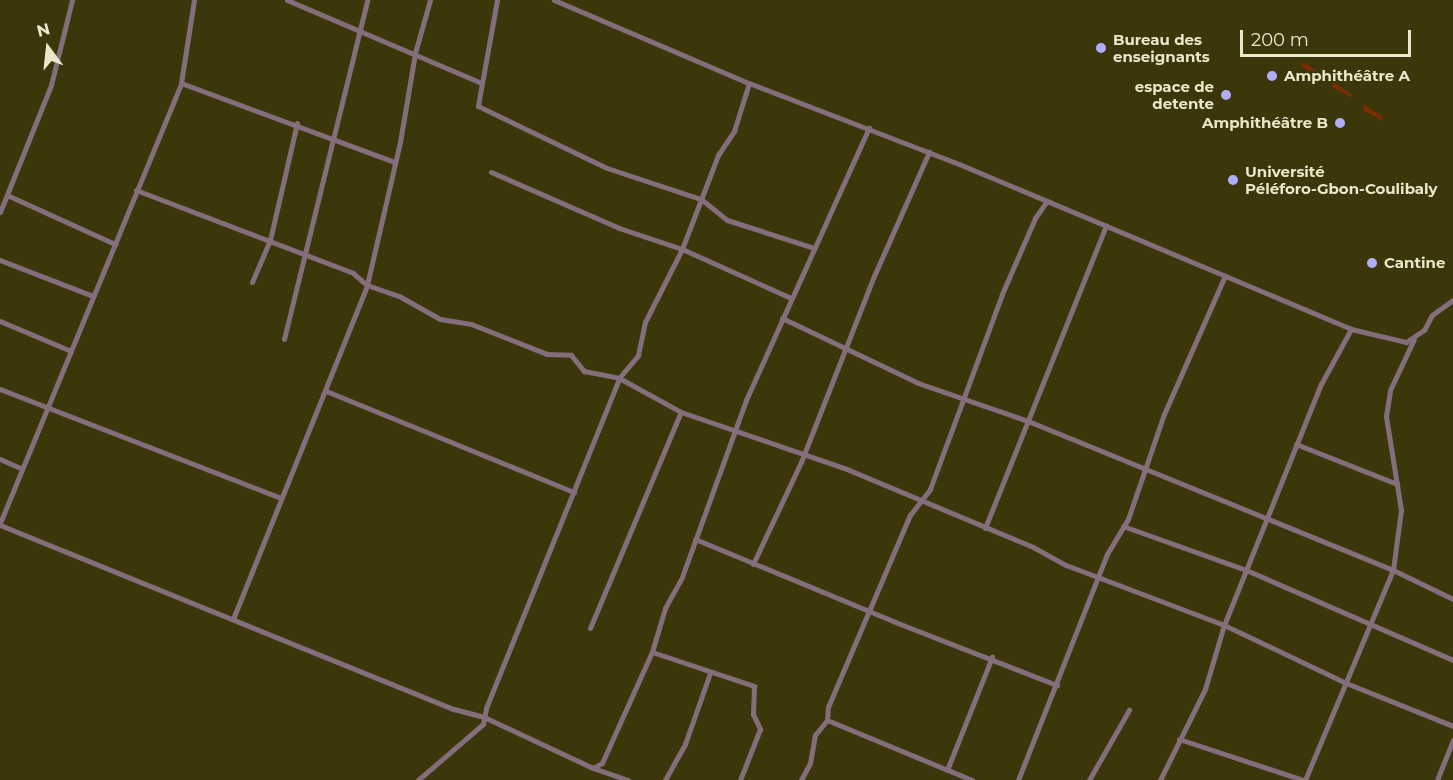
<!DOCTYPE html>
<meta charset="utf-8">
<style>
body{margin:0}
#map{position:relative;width:1453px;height:780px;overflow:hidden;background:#3c370a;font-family:Montserrat,sans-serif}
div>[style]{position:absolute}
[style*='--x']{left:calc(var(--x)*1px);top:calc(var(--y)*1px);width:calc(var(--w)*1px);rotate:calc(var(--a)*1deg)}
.green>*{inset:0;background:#7a2d03}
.minor>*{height:5px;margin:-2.5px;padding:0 2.5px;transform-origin:2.5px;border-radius:2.5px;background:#856e7b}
.dots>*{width:16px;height:16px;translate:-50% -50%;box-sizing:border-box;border:3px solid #3c370a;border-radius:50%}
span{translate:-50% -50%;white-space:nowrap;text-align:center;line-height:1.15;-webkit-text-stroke:4.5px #3c370a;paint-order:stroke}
.poi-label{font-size:15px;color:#eae8cb;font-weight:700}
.left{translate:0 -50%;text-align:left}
.right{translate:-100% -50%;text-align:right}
.north{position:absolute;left:18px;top:18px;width:60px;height:60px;-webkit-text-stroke:4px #3c370a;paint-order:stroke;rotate:345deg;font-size:16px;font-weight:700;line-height:24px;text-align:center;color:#eae8cb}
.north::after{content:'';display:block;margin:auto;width:21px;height:27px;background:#eae8cb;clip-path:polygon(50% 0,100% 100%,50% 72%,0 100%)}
.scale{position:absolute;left:1240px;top:30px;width:171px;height:27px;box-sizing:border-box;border:3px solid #eae8cb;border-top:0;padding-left:8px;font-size:18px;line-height:21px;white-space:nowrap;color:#eae8cb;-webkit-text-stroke:4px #3c370a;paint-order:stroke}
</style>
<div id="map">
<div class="green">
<div style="clip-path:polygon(1303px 62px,1322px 74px,1322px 78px,1302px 67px)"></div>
<div style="clip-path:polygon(1332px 81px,1351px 94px,1352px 98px,1332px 87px)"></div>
<div style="clip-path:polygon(1364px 104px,1383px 117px,1383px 121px,1363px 110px)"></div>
</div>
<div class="minor">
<div style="--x:287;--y:0;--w:212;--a:23.1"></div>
<div style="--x:497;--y:0;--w:108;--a:100.2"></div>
<div style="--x:478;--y:106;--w:143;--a:25.7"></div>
<div style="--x:607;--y:168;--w:99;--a:18.3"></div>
<div style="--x:701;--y:199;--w:33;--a:39"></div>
<div style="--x:727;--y:220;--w:91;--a:17.8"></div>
<div style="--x:554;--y:0;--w:212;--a:23.1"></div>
<div style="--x:749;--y:83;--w:225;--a:21.1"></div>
<div style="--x:959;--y:164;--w:425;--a:22.8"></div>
<div style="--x:1351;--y:329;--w:57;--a:13.3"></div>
<div style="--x:1406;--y:342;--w:22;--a:-34"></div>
<div style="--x:1424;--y:330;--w:17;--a:-62"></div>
<div style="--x:1432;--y:315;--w:26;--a:-36"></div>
<div style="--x:181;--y:83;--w:228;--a:20.3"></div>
<div style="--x:491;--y:172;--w:140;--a:23.6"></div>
<div style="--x:619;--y:228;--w:66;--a:18.4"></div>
<div style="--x:682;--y:249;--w:120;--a:24.2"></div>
<div style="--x:136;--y:190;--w:232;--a:20.9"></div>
<div style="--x:353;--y:273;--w:18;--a:41"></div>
<div style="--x:367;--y:285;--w:34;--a:19"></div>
<div style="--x:399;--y:296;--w:47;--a:29.3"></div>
<div style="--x:440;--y:319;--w:31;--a:9"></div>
<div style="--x:471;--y:324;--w:82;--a:21.5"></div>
<div style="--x:547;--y:354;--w:24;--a:2"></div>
<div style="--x:571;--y:355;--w:21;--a:51"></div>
<div style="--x:584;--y:371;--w:36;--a:11"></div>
<div style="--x:619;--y:378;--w:71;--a:28.7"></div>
<div style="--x:681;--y:412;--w:178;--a:19"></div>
<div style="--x:849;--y:470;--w:199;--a:22.7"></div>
<div style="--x:1033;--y:547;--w:38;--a:29"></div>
<div style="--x:1066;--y:565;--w:169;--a:20.8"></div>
<div style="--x:1224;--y:625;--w:135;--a:25.4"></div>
<div style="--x:1346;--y:683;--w:115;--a:21.9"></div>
<div style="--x:7;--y:195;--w:119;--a:24.4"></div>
<div style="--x:0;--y:212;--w:137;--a:-68.1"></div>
<div style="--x:51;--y:85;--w:88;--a:-76.1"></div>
<div style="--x:0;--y:260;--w:100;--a:21.2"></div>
<div style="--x:252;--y:282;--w:46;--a:-66.8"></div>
<div style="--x:270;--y:240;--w:120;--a:-77"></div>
<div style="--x:782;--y:318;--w:151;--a:25.5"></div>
<div style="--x:918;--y:383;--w:116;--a:19.1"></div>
<div style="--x:1028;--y:421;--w:394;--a:22.2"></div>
<div style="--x:1393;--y:570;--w:67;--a:25.8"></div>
<div style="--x:0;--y:321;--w:77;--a:22.9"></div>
<div style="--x:284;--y:339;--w:349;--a:-76.2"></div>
<div style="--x:0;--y:389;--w:301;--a:21.2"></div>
<div style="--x:326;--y:391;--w:268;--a:22.2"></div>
<div style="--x:1296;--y:444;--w:109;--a:21.6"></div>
<div style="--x:0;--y:459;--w:24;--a:24"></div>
<div style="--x:0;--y:523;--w:476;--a:-67.6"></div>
<div style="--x:181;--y:83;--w:84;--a:-81.1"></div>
<div style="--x:0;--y:525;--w:490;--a:22.1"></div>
<div style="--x:454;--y:709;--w:31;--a:15"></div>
<div style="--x:484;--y:717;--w:120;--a:25.1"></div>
<div style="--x:593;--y:768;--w:37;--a:19"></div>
<div style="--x:1123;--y:526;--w:131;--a:19.7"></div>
<div style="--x:1246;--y:570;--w:226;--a:23.5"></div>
<div style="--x:985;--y:528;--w:326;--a:-68.2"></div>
<div style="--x:695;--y:539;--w:217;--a:22.5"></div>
<div style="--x:895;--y:622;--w:174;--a:21.3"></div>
<div style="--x:753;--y:564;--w:113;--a:-64.8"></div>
<div style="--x:801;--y:462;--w:200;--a:-68.6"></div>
<div style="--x:874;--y:276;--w:136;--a:-66.1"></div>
<div style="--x:233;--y:619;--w:360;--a:-68.1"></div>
<div style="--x:367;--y:285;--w:147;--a:-77"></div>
<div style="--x:400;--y:142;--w:90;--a:-80.4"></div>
<div style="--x:415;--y:53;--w:55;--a:-74.2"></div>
<div style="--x:590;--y:628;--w:234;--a:-67.2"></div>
<div style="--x:652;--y:652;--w:108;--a:18.4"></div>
<div style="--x:754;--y:686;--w:28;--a:92"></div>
<div style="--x:753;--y:714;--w:17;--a:65"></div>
<div style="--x:760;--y:729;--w:55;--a:111.4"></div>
<div style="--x:827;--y:720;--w:157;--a:22.5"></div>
<div style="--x:1179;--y:739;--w:131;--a:18.3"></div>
<div style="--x:593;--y:768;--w:10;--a:-29"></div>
<div style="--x:602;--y:763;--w:122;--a:-65.8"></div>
<div style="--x:652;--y:652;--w:46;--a:-73.5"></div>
<div style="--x:665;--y:608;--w:35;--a:-61"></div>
<div style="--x:682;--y:577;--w:188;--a:-70.1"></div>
<div style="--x:746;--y:400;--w:299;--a:-65.7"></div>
<div style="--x:947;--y:770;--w:122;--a:-68.3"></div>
<div style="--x:418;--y:780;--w:86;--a:-40.7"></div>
<div style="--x:483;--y:724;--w:16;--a:-79"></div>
<div style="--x:486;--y:708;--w:356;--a:-68"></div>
<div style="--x:619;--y:378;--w:30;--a:-50"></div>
<div style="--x:638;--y:355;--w:34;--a:-78"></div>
<div style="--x:645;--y:322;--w:82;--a:-63.1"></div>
<div style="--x:682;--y:249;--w:101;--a:-69"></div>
<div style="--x:718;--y:155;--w:29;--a:-56"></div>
<div style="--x:734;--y:131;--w:50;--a:-72.6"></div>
<div style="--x:665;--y:780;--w:41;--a:-60.9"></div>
<div style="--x:685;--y:744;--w:75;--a:-70.6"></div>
<div style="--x:801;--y:780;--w:19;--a:-62"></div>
<div style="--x:810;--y:763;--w:28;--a:-80"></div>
<div style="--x:815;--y:735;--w:19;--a:-51"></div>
<div style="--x:827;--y:720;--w:13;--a:-86"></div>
<div style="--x:828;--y:707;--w:209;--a:-66.9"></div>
<div style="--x:910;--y:515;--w:33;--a:-52"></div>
<div style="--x:930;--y:489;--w:208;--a:-69.7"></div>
<div style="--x:1002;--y:294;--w:83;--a:-66.5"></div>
<div style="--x:1035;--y:218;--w:21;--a:-55"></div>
<div style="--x:1018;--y:780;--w:243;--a:-68.5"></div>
<div style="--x:1107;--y:554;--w:41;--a:-59"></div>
<div style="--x:1128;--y:519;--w:111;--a:-71.1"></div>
<div style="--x:1164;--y:414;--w:151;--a:-66.2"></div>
<div style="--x:1089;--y:780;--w:81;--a:-60.3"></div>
<div style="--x:1160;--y:780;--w:102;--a:-63.7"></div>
<div style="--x:1205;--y:689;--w:67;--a:-73.5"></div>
<div style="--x:1224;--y:625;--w:260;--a:-68.1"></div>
<div style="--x:1321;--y:384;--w:63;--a:-61.4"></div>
<div style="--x:1305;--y:780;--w:228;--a:-67.3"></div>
<div style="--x:1393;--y:570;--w:61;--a:-82.4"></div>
<div style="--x:1401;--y:510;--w:95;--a:-99.1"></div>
<div style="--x:1386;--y:416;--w:26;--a:-81"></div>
<div style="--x:1390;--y:390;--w:56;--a:-64.8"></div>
<div style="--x:1437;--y:780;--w:43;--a:-68.2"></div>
</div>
<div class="dots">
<div style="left:1101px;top:48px;background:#aeaefb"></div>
<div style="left:1272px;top:76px;background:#aeaefb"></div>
<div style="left:1226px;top:95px;background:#aeaefb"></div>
<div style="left:1340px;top:123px;background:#aeaefb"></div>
<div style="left:1233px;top:180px;background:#aeaefb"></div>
<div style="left:1372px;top:263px;background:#aeaefb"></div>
</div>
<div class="poi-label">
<span class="left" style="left:1113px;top:48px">Bureau des<br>enseignants</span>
<span class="left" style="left:1284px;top:76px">Amphithéâtre A</span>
<span class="right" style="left:1214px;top:95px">espace de<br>detente</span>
<span class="right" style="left:1328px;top:123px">Amphithéâtre B</span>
<span class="left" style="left:1245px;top:180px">Université<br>Péléforo-Gbon-Coulibaly</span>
<span class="left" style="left:1384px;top:263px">Cantine</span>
</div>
<div class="north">N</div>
<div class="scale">200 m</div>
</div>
